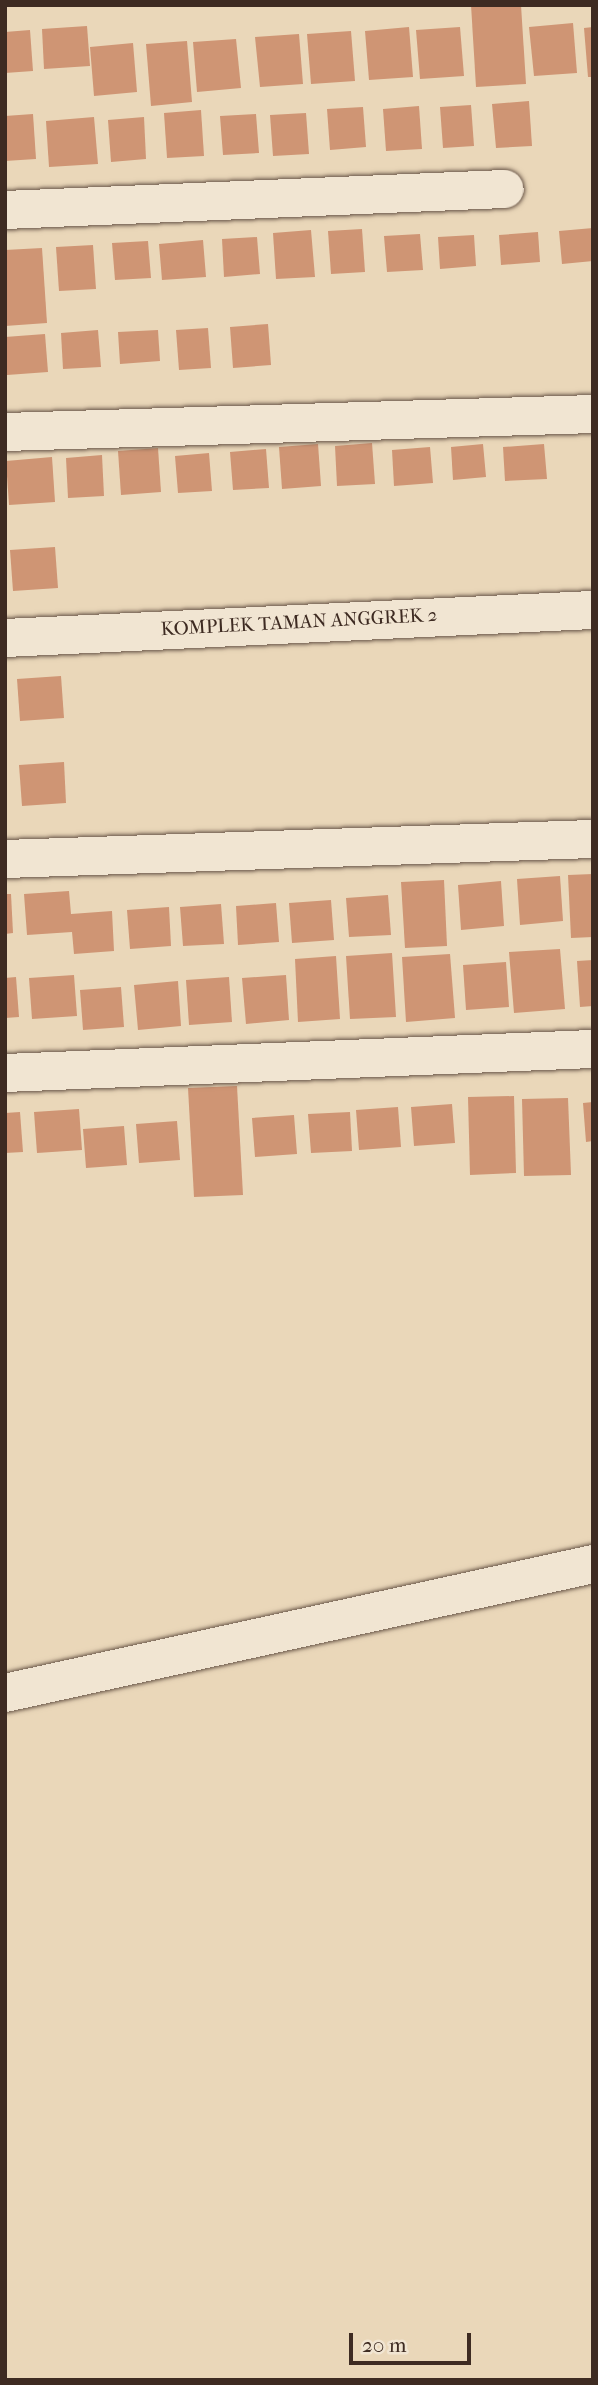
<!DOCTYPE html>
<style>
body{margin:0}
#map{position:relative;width:598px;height:2385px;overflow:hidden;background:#ead7b9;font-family:"IM FELL French Canon",serif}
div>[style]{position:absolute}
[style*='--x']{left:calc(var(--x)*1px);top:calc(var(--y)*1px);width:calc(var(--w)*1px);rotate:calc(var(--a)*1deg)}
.building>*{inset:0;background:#cf9574}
.roads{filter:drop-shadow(0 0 2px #695648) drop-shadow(0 0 2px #695648)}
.minor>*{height:38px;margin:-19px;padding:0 19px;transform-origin:19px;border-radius:19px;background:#f1e5d2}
span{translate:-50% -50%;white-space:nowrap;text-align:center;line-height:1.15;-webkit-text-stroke:7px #f1e5d2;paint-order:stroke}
.street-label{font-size:19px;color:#3e2b22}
.frame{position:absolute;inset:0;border:7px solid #3e2b22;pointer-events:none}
.scale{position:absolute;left:349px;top:2333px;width:122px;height:32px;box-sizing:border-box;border:4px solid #3e2b22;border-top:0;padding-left:9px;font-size:21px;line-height:24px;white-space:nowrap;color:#3e2b22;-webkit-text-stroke:5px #f1e5d2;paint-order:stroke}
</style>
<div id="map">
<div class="building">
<div style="clip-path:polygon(471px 5px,521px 5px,526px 84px,476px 87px)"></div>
<div style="clip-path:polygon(573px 23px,577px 73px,534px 76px,529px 27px)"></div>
<div style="clip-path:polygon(87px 26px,90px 66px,44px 69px,42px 29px)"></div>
<div style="clip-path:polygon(409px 27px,413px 77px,369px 80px,365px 31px)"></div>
<div style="clip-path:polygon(460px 27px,464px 76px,420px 79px,416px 30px)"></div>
<div style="clip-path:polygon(593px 27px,593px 77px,588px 77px,584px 28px)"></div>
<div style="clip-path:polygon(30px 30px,33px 71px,5px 73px,5px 32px)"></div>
<div style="clip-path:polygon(351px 31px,355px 81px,311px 84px,307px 34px)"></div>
<div style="clip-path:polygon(299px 34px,303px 84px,260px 87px,255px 37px)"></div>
<div style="clip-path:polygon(236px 39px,241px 88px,197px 92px,193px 42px)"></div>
<div style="clip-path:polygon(187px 41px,192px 102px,151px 106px,146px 44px)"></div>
<div style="clip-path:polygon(133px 43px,137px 92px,94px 96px,90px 47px)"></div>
<div style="clip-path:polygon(529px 101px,532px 146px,496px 148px,492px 104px)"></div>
<div style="clip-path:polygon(471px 105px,474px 146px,443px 148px,440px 107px)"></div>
<div style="clip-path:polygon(419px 106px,422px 149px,386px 151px,383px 109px)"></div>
<div style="clip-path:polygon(363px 107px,366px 147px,330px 150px,327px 109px)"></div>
<div style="clip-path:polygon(201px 110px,204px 156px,167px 158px,164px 113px)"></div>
<div style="clip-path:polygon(306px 113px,309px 154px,273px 156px,270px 115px)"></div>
<div style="clip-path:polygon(33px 114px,36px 159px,5px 161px,5px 116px)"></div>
<div style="clip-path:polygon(256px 114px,259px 153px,223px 155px,220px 116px)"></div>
<div style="clip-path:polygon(94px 117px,98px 164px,49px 167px,46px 121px)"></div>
<div style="clip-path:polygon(144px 117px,146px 159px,111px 162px,108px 120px)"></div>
<div style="clip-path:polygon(593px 228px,593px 261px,562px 264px,559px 231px)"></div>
<div style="clip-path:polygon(362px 229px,365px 272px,331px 274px,328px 231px)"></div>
<div style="clip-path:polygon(311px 230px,315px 277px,276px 279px,273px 233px)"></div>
<div style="clip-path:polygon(538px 232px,540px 262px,501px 265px,499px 235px)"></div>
<div style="clip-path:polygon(420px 234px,423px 270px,387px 272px,384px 236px)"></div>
<div style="clip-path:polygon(474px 235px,476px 266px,440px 269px,438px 237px)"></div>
<div style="clip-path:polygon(257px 237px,260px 274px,224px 277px,222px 239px)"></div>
<div style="clip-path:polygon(203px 240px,206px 277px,162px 280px,159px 244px)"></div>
<div style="clip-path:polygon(148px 241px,151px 278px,115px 280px,112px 243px)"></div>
<div style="clip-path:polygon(93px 245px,96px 289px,59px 291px,56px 247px)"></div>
<div style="clip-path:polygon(42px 248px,47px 323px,5px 326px,5px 250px)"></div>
<div style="clip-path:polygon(268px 324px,271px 365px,233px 368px,230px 327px)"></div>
<div style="clip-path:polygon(208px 328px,211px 368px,179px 370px,176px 330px)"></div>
<div style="clip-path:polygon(98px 330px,101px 367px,63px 369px,61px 333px)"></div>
<div style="clip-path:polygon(158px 330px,160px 361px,120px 364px,118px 332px)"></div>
<div style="clip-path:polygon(45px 334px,48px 372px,7px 375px,5px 337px)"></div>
<div style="clip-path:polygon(372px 443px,375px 484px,337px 486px,335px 446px)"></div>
<div style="clip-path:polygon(318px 444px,321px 486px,282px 489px,279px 447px)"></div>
<div style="clip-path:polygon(483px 444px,486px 477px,453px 480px,451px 447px)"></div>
<div style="clip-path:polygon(544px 444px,547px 479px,505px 481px,503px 447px)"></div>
<div style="clip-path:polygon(430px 447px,433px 483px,394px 486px,392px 450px)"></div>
<div style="clip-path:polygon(158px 448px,161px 492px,121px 495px,118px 451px)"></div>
<div style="clip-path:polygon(266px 449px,269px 488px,233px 490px,230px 452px)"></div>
<div style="clip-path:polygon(209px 453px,212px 491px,178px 493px,175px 456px)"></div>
<div style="clip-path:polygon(102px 455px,104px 496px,68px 498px,66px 458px)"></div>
<div style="clip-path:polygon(52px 457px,55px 502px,9px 505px,6px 461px)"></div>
<div style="clip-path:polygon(55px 547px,58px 588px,13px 591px,10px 550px)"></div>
<div style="clip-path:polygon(61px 676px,64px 718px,20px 721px,17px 679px)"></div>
<div style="clip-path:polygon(64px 762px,66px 803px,22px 806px,19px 765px)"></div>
<div style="clip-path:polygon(593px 874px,593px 937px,571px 938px,568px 875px)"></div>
<div style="clip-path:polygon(560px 876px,563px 921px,520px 925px,517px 879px)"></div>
<div style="clip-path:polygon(444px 880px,447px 946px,405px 948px,401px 882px)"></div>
<div style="clip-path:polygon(501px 881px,504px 926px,461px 930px,458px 885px)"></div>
<div style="clip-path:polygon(69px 891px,71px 914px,112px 911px,114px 951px,74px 954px,72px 932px,27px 935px,24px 894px)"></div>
<div style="clip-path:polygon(5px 894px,11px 894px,13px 933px,5px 934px)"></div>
<div style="clip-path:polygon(388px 895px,391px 935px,349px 937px,346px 898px)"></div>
<div style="clip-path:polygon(331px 900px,334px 940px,292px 943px,289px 903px)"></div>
<div style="clip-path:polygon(276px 903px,279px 942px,238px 945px,236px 906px)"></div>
<div style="clip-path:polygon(221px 904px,224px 944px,183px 946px,180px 907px)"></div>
<div style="clip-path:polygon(169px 907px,171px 946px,130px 949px,127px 910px)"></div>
<div style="clip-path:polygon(560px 949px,565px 1009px,514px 1013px,509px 952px)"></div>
<div style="clip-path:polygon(392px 953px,396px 1017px,350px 1019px,346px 956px)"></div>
<div style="clip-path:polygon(450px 954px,455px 1018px,406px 1022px,402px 957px)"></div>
<div style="clip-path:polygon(336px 956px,340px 1019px,298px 1022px,295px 959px)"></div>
<div style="clip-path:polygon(593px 960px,593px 1006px,580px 1007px,577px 961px)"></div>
<div style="clip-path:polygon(506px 962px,509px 1007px,466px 1010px,463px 965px)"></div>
<div style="clip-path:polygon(74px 975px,77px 1016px,32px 1019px,29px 978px)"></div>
<div style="clip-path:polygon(286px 975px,289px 1020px,246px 1024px,242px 978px)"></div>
<div style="clip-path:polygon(16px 977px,19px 1017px,5px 1018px,5px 978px)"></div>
<div style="clip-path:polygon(229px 977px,232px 1022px,189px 1025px,186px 980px)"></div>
<div style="clip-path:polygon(178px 981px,181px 1026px,138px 1030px,134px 985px)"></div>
<div style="clip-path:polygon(121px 987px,124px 1027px,83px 1030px,80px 990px)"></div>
<div style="clip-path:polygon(237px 1086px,243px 1195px,194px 1197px,188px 1088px)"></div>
<div style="clip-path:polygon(514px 1096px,516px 1173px,470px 1175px,468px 1097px)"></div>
<div style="clip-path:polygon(568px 1098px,571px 1175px,524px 1176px,522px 1099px)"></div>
<div style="clip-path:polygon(593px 1102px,593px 1141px,586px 1142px,583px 1103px)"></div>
<div style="clip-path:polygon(452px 1104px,455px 1143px,414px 1146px,411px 1107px)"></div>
<div style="clip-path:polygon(398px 1107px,401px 1147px,359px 1150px,356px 1110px)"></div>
<div style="clip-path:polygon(79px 1109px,82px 1150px,37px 1153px,34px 1112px)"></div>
<div style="clip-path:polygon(20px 1112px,23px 1152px,5px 1153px,5px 1113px)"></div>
<div style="clip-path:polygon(350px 1112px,352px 1151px,311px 1153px,308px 1114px)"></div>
<div style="clip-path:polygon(294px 1115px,297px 1154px,255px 1157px,252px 1118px)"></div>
<div style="clip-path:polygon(177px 1121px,180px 1160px,139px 1163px,136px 1124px)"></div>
<div style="clip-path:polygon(124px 1126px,127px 1165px,86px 1168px,83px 1129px)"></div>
</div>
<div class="roads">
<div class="minor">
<div style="--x:5;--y:210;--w:500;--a:-2.41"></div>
<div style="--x:5;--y:432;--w:588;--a:-1.75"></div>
<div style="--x:5;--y:638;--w:589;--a:-2.73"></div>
<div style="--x:5;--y:859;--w:588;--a:-1.95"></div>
<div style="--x:5;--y:1073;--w:588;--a:-2.34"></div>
<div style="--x:5;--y:1693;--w:602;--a:-12.37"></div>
</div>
</div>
<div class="street-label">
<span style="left:299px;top:623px;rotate:-3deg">KOMPLEK TAMAN ANGGREK 2</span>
</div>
<div class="frame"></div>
<div class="scale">20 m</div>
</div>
